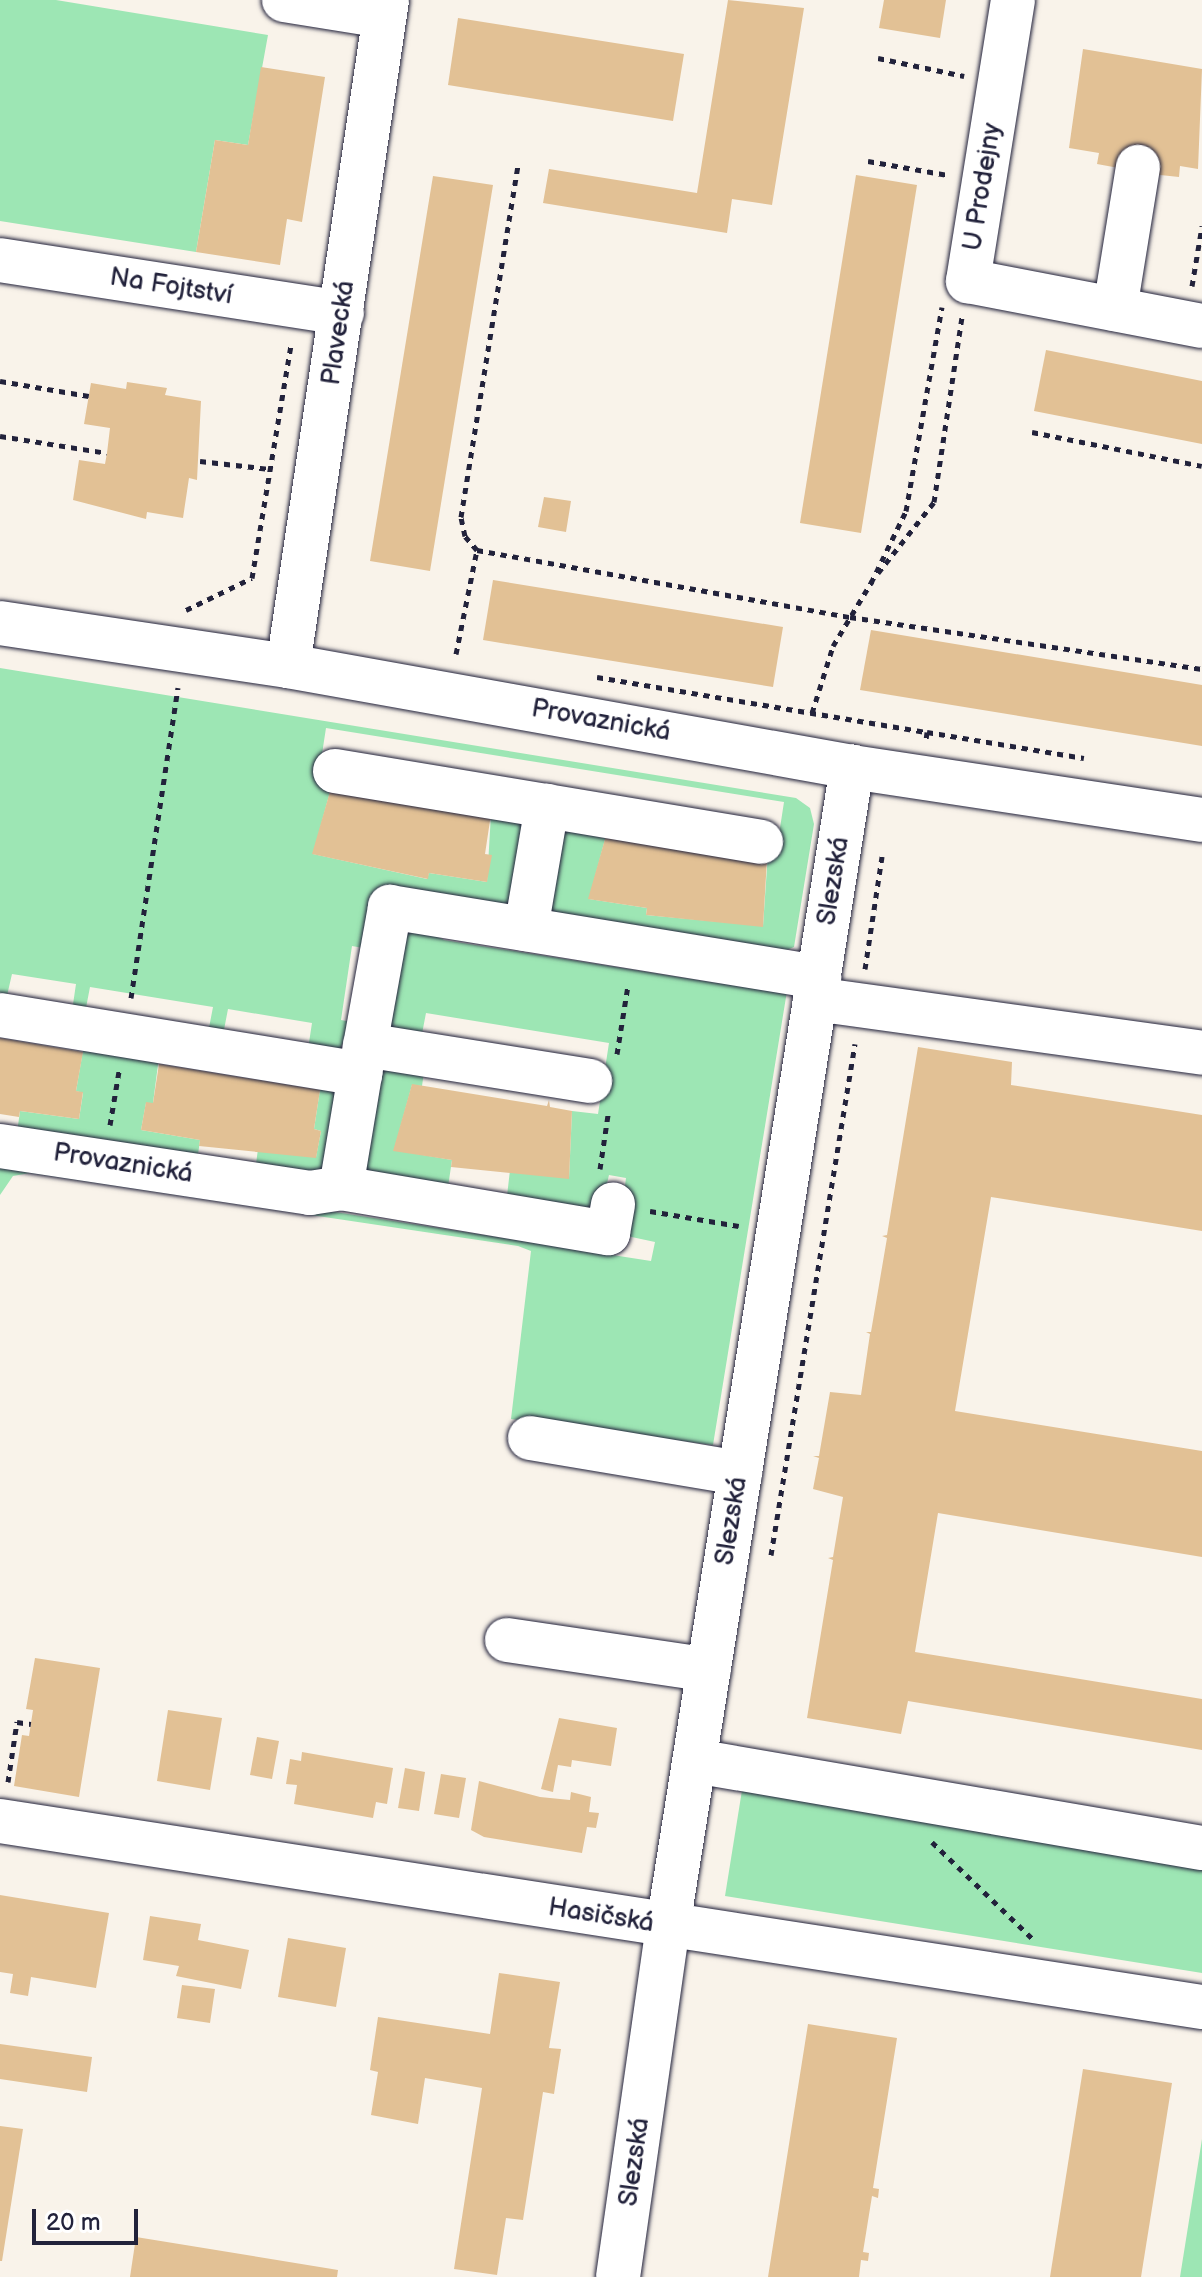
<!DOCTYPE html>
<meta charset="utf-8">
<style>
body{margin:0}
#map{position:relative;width:1202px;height:2277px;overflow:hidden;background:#f9f3ea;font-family:"Balsamiq Sans",sans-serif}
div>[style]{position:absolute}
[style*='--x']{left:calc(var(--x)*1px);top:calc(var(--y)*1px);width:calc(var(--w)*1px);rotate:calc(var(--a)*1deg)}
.green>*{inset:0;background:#9de6b4}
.building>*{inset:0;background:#e2c195}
.path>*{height:5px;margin-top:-2.5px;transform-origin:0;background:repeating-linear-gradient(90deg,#22223b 0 6px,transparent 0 12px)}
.roads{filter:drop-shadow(0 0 2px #22223b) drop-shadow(0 0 2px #22223b)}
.minor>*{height:44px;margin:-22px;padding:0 22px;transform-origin:22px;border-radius:22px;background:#fff}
span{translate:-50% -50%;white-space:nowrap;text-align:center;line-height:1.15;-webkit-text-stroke:6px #fff;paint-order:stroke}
.street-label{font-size:26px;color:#22223b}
.scale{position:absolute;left:32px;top:2209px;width:106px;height:36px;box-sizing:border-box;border:4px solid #22223b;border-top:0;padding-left:10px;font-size:24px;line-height:28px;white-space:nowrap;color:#22223b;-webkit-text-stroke:6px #fff;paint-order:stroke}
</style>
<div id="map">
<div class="green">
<div style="clip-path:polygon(0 0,56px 0,268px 35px,248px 145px,215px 140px,196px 252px,0 221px)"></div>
<div style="clip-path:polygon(0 668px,796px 798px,810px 808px,814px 824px,794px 947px,784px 951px,551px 914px,564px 828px,607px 832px,589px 899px,647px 908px,646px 915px,763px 926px,768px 853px,776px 854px,784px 802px,326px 728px,318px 780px,331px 788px,313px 854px,427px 879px,429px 873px,487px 882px,491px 814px,525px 822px,510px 907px,414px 894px,363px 948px,352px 946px,341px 1020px,351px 1022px,339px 1052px,308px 1049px,312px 1023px,228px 1009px,223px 1035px,208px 1033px,213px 1007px,90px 987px,85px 1013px,72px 1011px,76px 984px,12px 974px,6px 1000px,0 999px)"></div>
<div style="clip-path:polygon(409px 920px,444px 940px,717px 983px,745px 975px,787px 991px,713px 1445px,511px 1419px,531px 1251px,518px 1246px,30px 1173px,13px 1176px,0 1195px,0 1160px,651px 1261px,655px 1242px,627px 1236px,620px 1222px,626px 1178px,609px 1175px,602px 1204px,586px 1209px,507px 1196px,510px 1170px,569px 1178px,572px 1111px,598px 1114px,609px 1043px,426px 1013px,421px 1039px,386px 1031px)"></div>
<div style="clip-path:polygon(84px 1045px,159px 1057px,153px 1103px,146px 1103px,141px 1130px,200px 1140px,197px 1162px,17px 1133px,20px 1111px,79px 1119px,83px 1093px,76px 1091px)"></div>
<div style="clip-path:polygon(379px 1067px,424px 1072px,422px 1086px,412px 1085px,394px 1150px,452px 1160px,448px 1187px,365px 1171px)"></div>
<div style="clip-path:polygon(321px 1083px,336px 1092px,326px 1174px,255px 1171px,258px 1149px,316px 1157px,321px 1131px,314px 1129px)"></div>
<div style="clip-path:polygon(743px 1784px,1202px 1864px,1202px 1973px,725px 1896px)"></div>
<div style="clip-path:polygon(1202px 2139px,1202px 2277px,1180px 2277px)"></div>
</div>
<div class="building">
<div style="clip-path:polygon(728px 0,804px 8px,772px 205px,732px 199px,727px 233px,543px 203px,549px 169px,697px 193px)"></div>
<div style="clip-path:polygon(884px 0,946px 0,940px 38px,879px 28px)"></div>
<div style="clip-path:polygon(458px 18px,684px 54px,673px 121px,448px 85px)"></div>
<div style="clip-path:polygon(1083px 49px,1202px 69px,1198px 169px,1180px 166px,1179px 177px,1151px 174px,1097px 164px,1099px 153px,1069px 148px)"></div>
<div style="clip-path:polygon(261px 67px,325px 77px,302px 222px,287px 219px,280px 265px,196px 252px,215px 140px,248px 145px)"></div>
<div style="clip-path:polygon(856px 175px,917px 185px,861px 533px,800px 523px)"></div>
<div style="clip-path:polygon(433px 176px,493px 185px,430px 571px,370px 561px)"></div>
<div style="clip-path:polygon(1046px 350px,1202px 381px,1202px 444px,1034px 411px)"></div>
<div style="clip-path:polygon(127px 382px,167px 388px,165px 395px,201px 401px,197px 480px,189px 478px,183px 518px,147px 512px,146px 519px,73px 500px,79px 460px,105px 464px,107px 453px,110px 428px,84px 424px,91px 383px,126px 389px)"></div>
<div style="clip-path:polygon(544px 497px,571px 501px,566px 532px,538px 527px)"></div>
<div style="clip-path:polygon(493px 580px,783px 627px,773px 687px,483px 640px)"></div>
<div style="clip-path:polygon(871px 630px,1202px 685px,1202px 746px,860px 690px)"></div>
<div style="clip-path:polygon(331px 788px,491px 814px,485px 854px,492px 855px,487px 882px,429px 873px,428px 879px,312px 854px)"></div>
<div style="clip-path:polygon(607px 832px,767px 859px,763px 927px,646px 915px,647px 908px,588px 899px)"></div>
<div style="clip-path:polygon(0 1038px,83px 1052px,76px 1091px,83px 1092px,79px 1119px,20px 1111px,19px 1117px,0 1114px)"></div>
<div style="clip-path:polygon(918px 1047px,1012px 1062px,1011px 1085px,1202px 1115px,1202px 1231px,991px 1197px,955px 1411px,1202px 1451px,1202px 1557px,938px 1513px,915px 1652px,1202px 1699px,1202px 1750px,908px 1701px,901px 1734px,807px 1718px,833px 1560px,828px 1558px,833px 1557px,843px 1497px,813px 1489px,819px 1458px,813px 1456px,819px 1456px,830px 1392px,861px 1395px,870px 1334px,866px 1332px,871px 1332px,887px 1238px,882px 1236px,887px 1235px)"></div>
<div style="clip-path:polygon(159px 1064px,320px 1090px,314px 1129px,321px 1131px,316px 1158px,199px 1146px,200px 1140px,141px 1130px,146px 1102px,153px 1103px)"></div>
<div style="clip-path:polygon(412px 1084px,547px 1106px,549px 1100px,550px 1107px,572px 1111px,569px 1179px,451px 1167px,452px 1160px,393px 1151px)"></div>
<div style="clip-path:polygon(35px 1658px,100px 1668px,79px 1797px,14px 1786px,22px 1735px,29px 1736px,33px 1710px,26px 1709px)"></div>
<div style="clip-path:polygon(168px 1710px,222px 1718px,210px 1790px,157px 1781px)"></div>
<div style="clip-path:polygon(559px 1718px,617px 1728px,611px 1766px,572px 1760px,571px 1767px,558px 1765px,553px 1792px,541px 1789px)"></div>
<div style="clip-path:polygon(257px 1737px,279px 1741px,272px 1779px,250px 1775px)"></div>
<div style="clip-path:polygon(302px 1752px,393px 1768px,387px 1804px,376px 1802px,373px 1818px,294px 1804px,297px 1785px,286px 1784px,290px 1759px,301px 1761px)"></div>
<div style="clip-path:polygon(405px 1768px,425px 1772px,419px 1811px,398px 1808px)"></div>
<div style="clip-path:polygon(441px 1774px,466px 1778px,459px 1818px,434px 1814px)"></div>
<div style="clip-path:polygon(479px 1781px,540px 1797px,570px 1800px,571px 1792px,591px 1797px,589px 1812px,599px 1813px,596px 1828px,587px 1827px,582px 1853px,484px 1837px,471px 1830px)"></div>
<div style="clip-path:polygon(0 1895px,109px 1913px,96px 1988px,31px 1977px,28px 1996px,10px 1993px,13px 1974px,0 1972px)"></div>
<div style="clip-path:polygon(150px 1916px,201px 1924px,198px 1940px,249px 1950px,241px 1989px,176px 1976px,179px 1966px,143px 1960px)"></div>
<div style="clip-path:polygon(288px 1938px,346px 1948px,336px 2007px,278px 1997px)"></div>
<div style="clip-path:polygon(499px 1973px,560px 1982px,549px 2048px,561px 2049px,554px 2094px,543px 2092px,523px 2220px,506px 2218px,497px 2275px,454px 2269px,482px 2088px,425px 2078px,418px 2124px,371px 2115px,378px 2072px,370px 2070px,378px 2017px,490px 2034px)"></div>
<div style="clip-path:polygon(182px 1985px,215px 1989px,210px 2023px,177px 2018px)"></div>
<div style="clip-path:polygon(808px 2024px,897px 2038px,873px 2188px,879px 2189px,878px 2198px,872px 2196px,863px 2252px,869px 2253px,868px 2261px,861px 2260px,859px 2277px,768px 2277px)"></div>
<div style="clip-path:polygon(0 2044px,92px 2057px,87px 2092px,0 2079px)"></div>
<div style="clip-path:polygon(1083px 2069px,1172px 2083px,1141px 2277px,1050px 2277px)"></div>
<div style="clip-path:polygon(0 2126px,23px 2129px,2px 2261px,0 2261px)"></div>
<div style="clip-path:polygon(136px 2237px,338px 2270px,337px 2277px,130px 2277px)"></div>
</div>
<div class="path">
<div style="--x:878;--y:58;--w:88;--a:11.8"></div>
<div style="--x:868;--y:161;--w:81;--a:9.9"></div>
<div style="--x:1192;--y:286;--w:61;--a:-80.5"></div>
<div style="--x:0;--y:381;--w:90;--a:9.6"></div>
<div style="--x:1032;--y:432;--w:173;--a:11.3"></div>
<div style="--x:0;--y:436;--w:108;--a:9"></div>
<div style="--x:200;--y:461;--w:70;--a:6.5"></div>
<div style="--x:477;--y:550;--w:18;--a:-131"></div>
<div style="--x:465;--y:536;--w:19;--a:-102"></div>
<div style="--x:461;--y:517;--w:355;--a:-80.8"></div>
<div style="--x:878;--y:573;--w:90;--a:-51.7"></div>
<div style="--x:934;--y:502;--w:187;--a:-81.4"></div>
<div style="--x:871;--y:583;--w:80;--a:-64.1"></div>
<div style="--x:906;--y:511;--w:207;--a:-80"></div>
<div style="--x:186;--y:610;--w:73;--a:-25.9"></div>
<div style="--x:252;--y:578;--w:237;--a:-80.5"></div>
<div style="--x:456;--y:654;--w:106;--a:-78.6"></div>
<div style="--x:477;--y:550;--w:379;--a:10.2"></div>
<div style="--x:850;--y:617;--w:356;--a:8.4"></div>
<div style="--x:597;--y:677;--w:335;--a:9.5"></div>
<div style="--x:927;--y:732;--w:8;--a:97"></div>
<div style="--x:812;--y:713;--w:70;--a:-72.6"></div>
<div style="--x:833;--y:646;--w:76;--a:-59"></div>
<div style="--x:927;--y:732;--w:159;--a:9.4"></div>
<div style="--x:865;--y:969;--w:114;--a:-81.4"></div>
<div style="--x:131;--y:998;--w:314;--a:-81.4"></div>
<div style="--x:617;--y:1054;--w:70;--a:-80.9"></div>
<div style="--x:110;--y:1125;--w:55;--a:-80.5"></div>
<div style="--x:600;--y:1169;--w:55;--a:-81.6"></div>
<div style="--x:650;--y:1211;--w:90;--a:9.6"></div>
<div style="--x:771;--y:1555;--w:518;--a:-80.67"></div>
<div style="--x:8;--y:1782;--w:61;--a:-81.5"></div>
<div style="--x:17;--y:1722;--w:14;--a:8"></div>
<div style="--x:932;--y:1842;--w:141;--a:43.9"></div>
</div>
<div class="roads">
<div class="minor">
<div style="--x:284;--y:0;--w:101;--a:9.1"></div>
<div style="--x:1013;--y:0;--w:285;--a:99.1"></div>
<div style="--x:968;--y:281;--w:238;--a:10.9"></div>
<div style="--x:0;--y:260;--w:346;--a:8.8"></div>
<div style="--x:1115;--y:309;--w:144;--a:-80.8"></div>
<div style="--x:0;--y:623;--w:291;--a:8.5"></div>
<div style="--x:288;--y:666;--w:573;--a:10.15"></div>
<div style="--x:852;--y:767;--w:354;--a:8.6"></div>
<div style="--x:288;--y:666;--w:673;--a:-81.54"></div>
<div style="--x:335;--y:771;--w:215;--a:9.4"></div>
<div style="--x:526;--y:929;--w:125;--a:-80.3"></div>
<div style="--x:547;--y:806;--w:217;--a:9.5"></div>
<div style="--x:815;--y:999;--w:391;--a:7.9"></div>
<div style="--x:0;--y:1015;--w:365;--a:9.3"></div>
<div style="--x:360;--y:1074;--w:170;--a:-79.8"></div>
<div style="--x:390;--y:907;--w:435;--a:9.3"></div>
<div style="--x:365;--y:1045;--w:228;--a:9.1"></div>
<div style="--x:0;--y:1146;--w:314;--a:8.6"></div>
<div style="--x:310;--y:1193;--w:31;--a:-9"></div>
<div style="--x:341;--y:1188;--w:116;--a:-80.5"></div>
<div style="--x:341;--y:1188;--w:271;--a:9.6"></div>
<div style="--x:608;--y:1233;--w:29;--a:-80"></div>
<div style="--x:530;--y:1438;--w:213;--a:9.5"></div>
<div style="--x:507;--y:1640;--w:204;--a:8.4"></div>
<div style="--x:695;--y:1761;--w:514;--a:9.74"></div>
<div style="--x:0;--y:1821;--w:1216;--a:8.8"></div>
<div style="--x:618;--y:2277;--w:355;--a:-81.9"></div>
<div style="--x:668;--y:1926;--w:1174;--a:-80.98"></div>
</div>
</div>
<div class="street-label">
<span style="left:983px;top:187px;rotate:-81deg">U Prodejny</span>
<span style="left:171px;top:287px;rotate:9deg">Na Fojtství</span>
<span style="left:339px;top:333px;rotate:-82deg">Plavecká</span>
<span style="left:601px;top:721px;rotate:10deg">Provaznická</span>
<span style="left:834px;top:881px;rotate:-81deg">Slezská</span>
<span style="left:123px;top:1164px;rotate:9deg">Provaznická</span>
<span style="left:732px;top:1521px;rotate:-81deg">Slezská</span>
<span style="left:601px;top:1916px;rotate:9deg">Hasičská</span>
<span style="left:635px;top:2162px;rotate:-82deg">Slezská</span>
</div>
<div class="scale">20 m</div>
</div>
